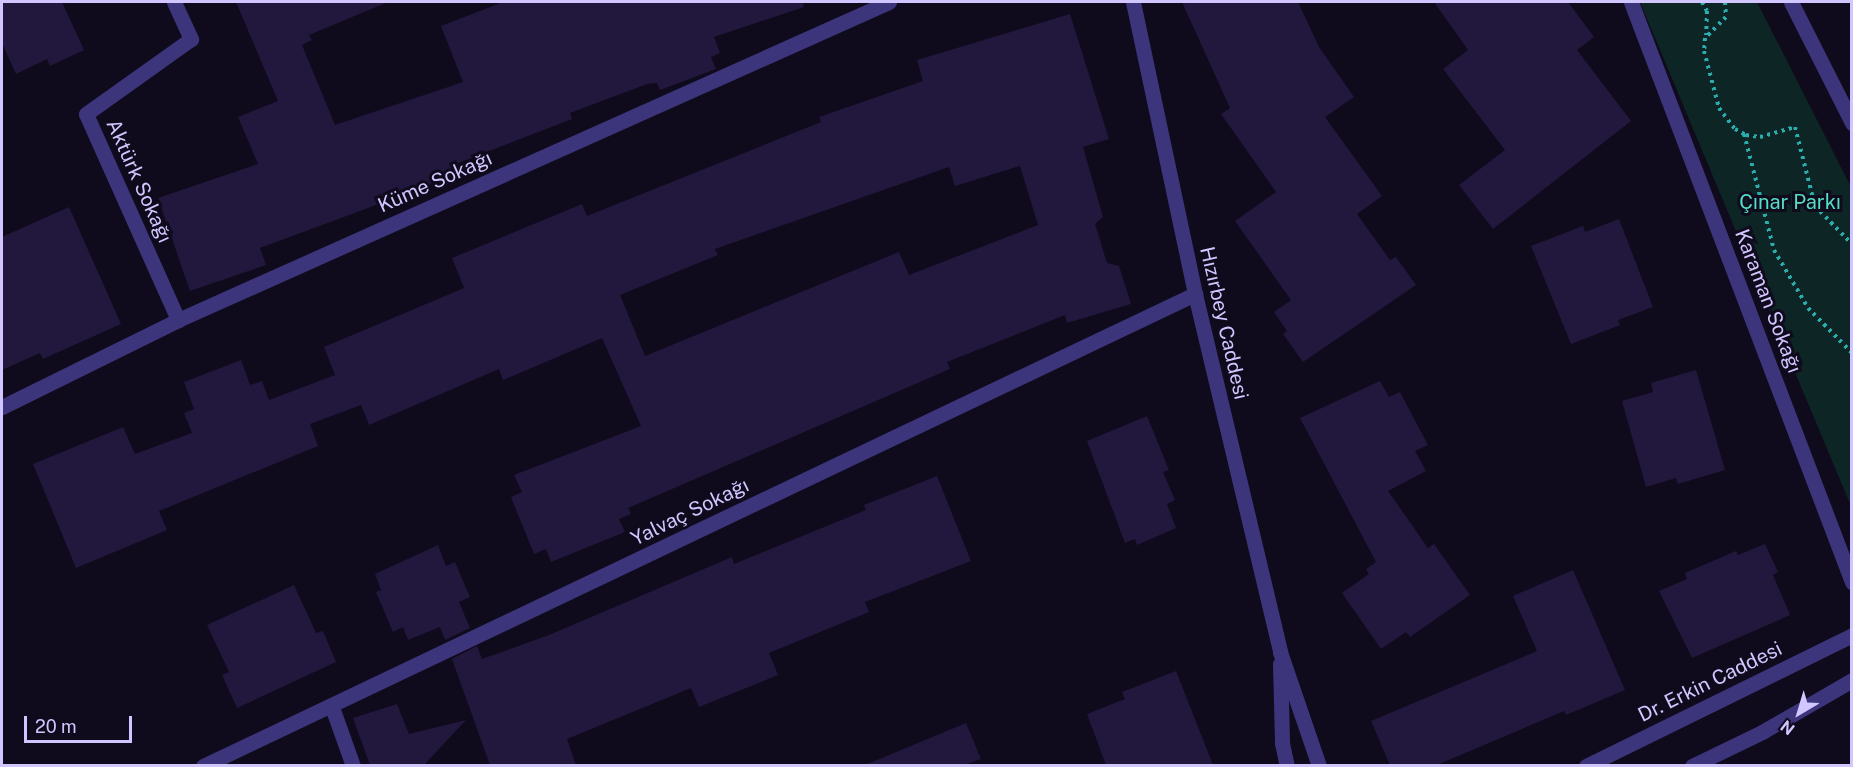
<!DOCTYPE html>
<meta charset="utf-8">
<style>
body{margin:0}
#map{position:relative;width:1853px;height:767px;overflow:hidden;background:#0f0b1c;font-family:"Public Sans",sans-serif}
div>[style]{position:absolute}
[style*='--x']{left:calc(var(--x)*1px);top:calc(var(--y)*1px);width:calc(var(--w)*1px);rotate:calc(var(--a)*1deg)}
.green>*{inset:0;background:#0e2526}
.building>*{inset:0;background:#22173d}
.path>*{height:4px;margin-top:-2px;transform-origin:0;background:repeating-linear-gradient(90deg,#2badae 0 3px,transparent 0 7.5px)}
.minor>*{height:15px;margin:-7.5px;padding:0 7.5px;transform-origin:7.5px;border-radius:7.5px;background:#3d357c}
.tertiary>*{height:15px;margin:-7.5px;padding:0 7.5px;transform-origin:7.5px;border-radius:7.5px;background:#3d357c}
span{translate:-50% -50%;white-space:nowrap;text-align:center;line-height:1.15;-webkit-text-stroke:6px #0f0b1c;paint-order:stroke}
.street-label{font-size:20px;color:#d1c6ff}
.park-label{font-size:20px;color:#52dfc6}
.frame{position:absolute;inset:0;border:3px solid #d1c6ff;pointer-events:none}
.north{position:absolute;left:1769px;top:683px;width:60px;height:60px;-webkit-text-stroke:4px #0f0b1c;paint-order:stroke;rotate:218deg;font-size:16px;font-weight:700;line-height:24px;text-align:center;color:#d1c6ff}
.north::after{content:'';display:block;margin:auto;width:21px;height:27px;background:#d1c6ff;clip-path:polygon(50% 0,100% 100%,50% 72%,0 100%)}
.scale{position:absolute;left:24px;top:716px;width:108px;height:27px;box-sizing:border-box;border:3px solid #d1c6ff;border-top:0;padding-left:8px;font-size:18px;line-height:21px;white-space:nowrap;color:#d1c6ff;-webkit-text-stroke:4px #0f0b1c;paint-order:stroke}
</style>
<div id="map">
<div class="green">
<div style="clip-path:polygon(1640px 2px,1757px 2px,1851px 187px,1851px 506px)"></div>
</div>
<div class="building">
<div style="clip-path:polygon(2px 2px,62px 2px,84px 50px,50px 66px,47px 59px,16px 74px,2px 43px)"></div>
<div style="clip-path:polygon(236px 2px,388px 2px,309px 35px,312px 40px,302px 45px,335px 125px,463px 82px,441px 26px,503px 2px,803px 2px,804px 7px,714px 37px,720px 53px,711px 57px,716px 69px,660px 90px,657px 83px,647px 84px,570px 113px,572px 119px,456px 164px,460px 174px,260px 248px,266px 265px,190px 291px,158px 198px,258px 164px,238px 117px,278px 101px)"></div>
<div style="clip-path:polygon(1182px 2px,1298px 2px,1319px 47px,1354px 97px,1325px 117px,1382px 196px,1357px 214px,1390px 260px,1396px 257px,1416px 285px,1303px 362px,1283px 334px,1287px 331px,1274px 312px,1291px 300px,1235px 221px,1276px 192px,1221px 114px,1230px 108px)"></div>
<div style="clip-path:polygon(1434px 2px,1568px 2px,1594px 37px,1577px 50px,1631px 121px,1493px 229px,1459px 185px,1505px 150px,1443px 69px,1468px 50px)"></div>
<div style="clip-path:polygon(evenodd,1070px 14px,1109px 139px,1083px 147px,1103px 217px,1095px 224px,1107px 263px,1119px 266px,1131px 304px,1067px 323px,1065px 315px,947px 362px,950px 369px,628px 508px,631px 514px,619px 519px,625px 532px,551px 562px,546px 549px,534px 554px,511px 497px,522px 492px,514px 475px,641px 426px,602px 338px,503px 380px,499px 369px,369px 425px,361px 405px,310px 424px,318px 446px,159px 511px,167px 530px,76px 568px,33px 464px,123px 427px,135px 454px,192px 433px,184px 413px,194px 409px,184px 382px,241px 360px,250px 385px,262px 381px,269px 400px,335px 375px,324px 347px,464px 288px,452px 258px,582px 204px,587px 216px,821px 122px,819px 117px,923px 81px,917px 60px,1070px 14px,1020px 166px,1038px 225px,909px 275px,899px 252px,645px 356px,620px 295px,718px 255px,715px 249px,949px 167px,955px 186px,1020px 166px)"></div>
<div style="clip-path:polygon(69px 207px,121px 324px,43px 359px,40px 353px,2px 370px,2px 237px)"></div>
<div style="clip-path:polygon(1619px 219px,1653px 307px,1618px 320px,1620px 325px,1571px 344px,1531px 246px,1583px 226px,1585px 232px)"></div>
<div style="clip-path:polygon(1696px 370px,1725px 470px,1678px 484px,1676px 478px,1646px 487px,1622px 401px,1653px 392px,1651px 383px)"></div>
<div style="clip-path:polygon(1380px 381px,1389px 397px,1400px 392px,1428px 445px,1415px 451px,1426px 471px,1388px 491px,1428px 548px,1434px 544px,1470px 595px,1410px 637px,1406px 632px,1381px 649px,1342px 593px,1369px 574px,1366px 569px,1376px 562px,1300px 418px)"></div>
<div style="clip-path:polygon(1147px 416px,1169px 470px,1163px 472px,1175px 500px,1167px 504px,1176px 528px,1137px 545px,1135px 539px,1125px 543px,1087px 441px)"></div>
<div style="clip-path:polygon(937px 476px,971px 561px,865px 602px,869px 612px,769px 653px,778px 675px,699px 707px,691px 688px,567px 739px,576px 765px,490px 765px,452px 659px,477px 646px,482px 659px,549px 635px,732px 557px,734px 564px,866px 510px,864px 505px)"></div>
<div style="clip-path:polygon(1765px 544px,1778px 572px,1773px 575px,1790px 615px,1692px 658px,1659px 591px,1687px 579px,1685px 573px,1736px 551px,1738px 555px)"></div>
<div style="clip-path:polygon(438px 545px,446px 566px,455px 562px,470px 597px,459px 602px,470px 628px,445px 640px,440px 627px,408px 640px,403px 627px,393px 632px,376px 592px,381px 590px,375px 574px)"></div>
<div style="clip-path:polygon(1573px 570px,1625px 690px,1566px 715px,1564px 711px,1437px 765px,1390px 765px,1371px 721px,1537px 651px,1513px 596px)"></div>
<div style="clip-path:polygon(294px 585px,316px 633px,323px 631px,336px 662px,237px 708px,222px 675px,229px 672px,207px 625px)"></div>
<div style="clip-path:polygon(1176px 671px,1213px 765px,1106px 765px,1087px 714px,1125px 699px,1122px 692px)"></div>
<div style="clip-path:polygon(397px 704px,409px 734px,466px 720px,424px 765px,370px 765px,353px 718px)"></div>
<div style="clip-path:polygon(966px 723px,981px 759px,964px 765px,865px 765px)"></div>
</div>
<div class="path">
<div style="--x:1702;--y:2;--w:10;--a:61"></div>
<div style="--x:1707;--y:11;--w:24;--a:92"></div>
<div style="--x:1725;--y:2;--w:15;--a:86"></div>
<div style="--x:1726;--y:17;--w:30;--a:135"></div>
<div style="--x:1705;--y:38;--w:13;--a:94"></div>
<div style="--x:1704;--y:51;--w:59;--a:75.3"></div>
<div style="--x:1719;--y:108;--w:26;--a:53"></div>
<div style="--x:1735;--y:129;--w:13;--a:29"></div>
<div style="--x:1746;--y:135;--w:14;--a:8"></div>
<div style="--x:1760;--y:137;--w:36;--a:-16"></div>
<div style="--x:1795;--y:127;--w:81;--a:75.8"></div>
<div style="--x:1815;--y:206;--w:53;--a:45.8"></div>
<div style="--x:1744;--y:134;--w:120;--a:75.5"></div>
<div style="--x:1774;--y:250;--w:67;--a:59.6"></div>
<div style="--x:1808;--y:308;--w:63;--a:45.6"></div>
</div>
<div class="minor">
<div style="--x:174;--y:2;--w:41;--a:65.3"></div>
<div style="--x:191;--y:39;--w:129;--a:144.5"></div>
<div style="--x:86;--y:114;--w:226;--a:65.9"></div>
<div style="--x:1631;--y:2;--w:621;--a:69.14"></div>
<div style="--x:1791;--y:2;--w:136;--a:63.2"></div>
<div style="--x:2;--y:407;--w:196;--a:-26.3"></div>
<div style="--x:178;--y:320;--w:779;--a:-24.1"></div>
<div style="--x:332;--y:707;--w:63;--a:70.4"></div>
<div style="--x:203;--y:766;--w:1099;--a:-25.45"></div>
</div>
<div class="tertiary">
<div style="--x:1133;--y:2;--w:299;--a:78"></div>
<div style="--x:1195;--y:294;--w:368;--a:76.6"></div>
<div style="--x:1280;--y:652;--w:120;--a:71.1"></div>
<div style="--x:1280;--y:664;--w:79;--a:88.5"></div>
<div style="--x:1282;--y:743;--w:24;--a:78"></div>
<div style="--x:1586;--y:766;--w:297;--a:-26.2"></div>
<div style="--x:1692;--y:766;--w:78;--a:-25.9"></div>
<div style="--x:1762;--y:732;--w:104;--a:-30"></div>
</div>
<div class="street-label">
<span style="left:139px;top:181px;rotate:66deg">Aktürk Sokağı</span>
<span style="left:435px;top:182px;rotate:-24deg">Küme Sokağı</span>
<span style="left:1768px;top:301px;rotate:69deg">Karaman Sokağı</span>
<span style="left:1224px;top:323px;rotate:77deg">Hızırbey Caddesi</span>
<span style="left:690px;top:512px;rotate:-26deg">Yalvaç Sokağı</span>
<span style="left:1710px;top:682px;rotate:-26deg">Dr. Erkin Caddesi</span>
</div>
<div class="park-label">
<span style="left:1790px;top:202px">Çınar Parkı</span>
</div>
<div class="frame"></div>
<div class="north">N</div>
<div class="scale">20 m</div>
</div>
